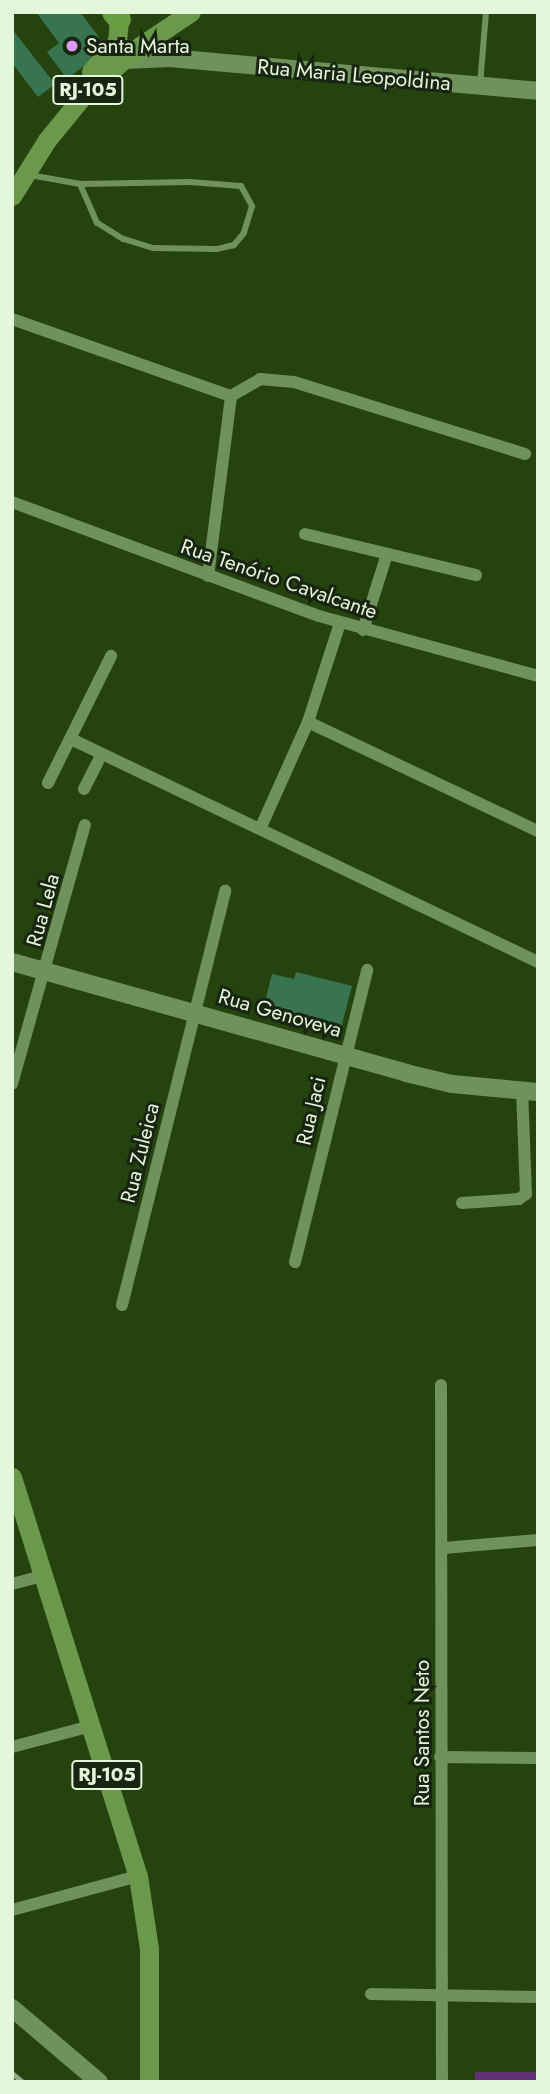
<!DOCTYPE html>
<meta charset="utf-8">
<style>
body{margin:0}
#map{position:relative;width:550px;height:2094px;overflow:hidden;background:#25430f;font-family:Jost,sans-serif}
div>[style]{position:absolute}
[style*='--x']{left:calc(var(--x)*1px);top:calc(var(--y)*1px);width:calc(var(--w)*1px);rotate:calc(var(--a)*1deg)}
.green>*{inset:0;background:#623077}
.building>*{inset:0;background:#38744f}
.lane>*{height:6px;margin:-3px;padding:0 3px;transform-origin:3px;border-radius:3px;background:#6f915b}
.street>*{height:12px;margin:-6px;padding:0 6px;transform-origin:6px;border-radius:6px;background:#6f915b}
.secondary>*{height:18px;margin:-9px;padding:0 9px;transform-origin:9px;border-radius:9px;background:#6f915b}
.primary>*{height:19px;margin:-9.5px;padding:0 9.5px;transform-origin:9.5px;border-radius:9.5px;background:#6a994b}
.highway>*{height:23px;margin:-11.5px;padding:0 11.5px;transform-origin:11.5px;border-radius:11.5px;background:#669e40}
.rail>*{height:4.5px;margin:-2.25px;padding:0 2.25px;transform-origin:2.25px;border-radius:2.25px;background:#95ad86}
.dots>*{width:19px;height:19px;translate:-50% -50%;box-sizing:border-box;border:4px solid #182510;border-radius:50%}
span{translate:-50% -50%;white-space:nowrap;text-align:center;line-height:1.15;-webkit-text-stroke:6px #182510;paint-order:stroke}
.shield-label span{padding:2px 5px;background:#182510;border:2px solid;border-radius:5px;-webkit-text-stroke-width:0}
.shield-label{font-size:19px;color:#e4f7da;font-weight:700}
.poi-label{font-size:21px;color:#e4f7da}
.left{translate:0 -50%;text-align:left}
.street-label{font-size:21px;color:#e4f7da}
.frame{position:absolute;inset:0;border:14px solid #e4f7da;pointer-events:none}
</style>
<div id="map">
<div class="green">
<div style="clip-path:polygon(475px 2072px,538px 2072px,538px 2082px,475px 2082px)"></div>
</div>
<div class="building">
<div style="clip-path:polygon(36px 12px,80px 12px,99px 37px,85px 49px,93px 59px,67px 79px,47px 52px,59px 43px)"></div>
<div style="clip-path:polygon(12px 29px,55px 84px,38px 97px,12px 63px)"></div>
<div style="clip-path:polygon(296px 972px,352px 986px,340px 1032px,263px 1009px,272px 974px,294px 979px)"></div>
</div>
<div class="lane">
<div style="--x:480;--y:85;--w:73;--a:-85.3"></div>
<div style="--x:30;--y:175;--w:51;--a:10.2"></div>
<div style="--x:80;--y:184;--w:110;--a:-1"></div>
<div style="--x:190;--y:182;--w:51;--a:4.5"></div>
<div style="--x:241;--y:186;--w:23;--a:61"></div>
<div style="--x:252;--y:206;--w:28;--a:107"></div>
<div style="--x:244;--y:233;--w:16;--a:130"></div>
<div style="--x:234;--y:245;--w:18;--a:167"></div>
<div style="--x:216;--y:249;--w:63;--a:-179.1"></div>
<div style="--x:153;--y:248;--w:31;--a:-163"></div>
<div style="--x:123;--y:239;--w:31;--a:-148"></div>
<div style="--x:97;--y:223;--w:43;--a:-113.6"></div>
</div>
<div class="street">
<div style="--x:12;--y:319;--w:232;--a:19.4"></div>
<div style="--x:231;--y:396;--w:34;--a:-30"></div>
<div style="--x:260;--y:379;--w:34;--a:5"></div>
<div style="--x:294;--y:382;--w:242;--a:17.3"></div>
<div style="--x:12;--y:502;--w:327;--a:20.4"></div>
<div style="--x:319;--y:616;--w:227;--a:15.3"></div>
<div style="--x:305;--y:534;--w:176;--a:13.5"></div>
<div style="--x:208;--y:576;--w:181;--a:-82.7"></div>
<div style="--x:363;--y:630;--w:80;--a:-72.5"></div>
<div style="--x:308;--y:722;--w:255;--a:25.4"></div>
<div style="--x:71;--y:739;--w:518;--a:25.53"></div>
<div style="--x:48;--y:783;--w:142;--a:-63.6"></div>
<div style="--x:84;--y:789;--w:39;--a:-63"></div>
<div style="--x:261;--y:827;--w:115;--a:-65.9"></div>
<div style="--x:308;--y:722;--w:104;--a:-72.1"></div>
<div style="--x:12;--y:1084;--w:269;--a:-74.3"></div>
<div style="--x:462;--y:1203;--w:57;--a:-4"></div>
<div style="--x:519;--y:1199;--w:9;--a:-36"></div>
<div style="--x:526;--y:1194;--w:102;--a:-92.2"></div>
<div style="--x:295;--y:1262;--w:301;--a:-76.1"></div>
<div style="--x:122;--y:1305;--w:427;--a:-76"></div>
<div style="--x:441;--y:1385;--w:697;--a:89.92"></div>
<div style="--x:444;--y:1548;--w:94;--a:-4.9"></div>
<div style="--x:12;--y:1584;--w:34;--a:-15"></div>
<div style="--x:12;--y:1747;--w:82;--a:-14.9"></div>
<div style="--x:440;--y:1757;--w:98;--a:0.6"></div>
<div style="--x:12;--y:1910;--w:131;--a:-15.1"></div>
<div style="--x:371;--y:1994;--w:167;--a:1"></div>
</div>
<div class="secondary">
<div style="--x:124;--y:60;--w:46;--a:-2.5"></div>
<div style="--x:170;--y:58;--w:369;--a:5.1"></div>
<div style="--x:12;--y:962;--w:409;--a:15.7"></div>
<div style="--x:406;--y:1073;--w:47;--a:13.4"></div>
<div style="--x:452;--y:1084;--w:86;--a:5.3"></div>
<div style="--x:12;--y:2008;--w:114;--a:40.4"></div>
</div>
<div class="primary">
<div style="--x:91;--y:71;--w:39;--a:-48"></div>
<div style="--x:117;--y:42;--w:23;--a:-85"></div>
<div style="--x:12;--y:196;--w:66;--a:-58"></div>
<div style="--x:47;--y:140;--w:63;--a:-50.8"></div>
<div style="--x:87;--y:91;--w:70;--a:-40.3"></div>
<div style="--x:140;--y:46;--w:61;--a:-33.7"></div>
<div style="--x:12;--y:1477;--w:418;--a:72.5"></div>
<div style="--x:138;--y:1876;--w:74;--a:81.4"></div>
<div style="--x:149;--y:1949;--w:133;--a:90"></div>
</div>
<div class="highway">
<div style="--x:113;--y:12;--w:9;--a:49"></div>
</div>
<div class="rail">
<div style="--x:12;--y:2073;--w:14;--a:39"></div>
</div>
<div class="dots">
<div style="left:72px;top:46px;background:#d99af7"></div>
</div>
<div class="shield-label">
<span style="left:88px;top:90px">RJ-105</span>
<span style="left:107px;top:1775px">RJ-105</span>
</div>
<div class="poi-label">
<span class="left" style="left:86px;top:46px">Santa Marta</span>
</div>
<div class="street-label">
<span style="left:354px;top:75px;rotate:5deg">Rua Maria Leopoldina</span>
<span style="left:279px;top:579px;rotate:19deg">Rua Tenório Cavalcante</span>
<span style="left:43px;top:910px;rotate:-75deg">Rua Lela</span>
<span style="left:280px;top:1013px;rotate:16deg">Rua Genoveva</span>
<span style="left:311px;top:1111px;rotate:-77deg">Rua Jaci</span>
<span style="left:140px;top:1153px;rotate:-76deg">Rua Zuleica</span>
<span style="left:422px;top:1733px;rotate:-90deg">Rua Santos Neto</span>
</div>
<div class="frame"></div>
</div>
